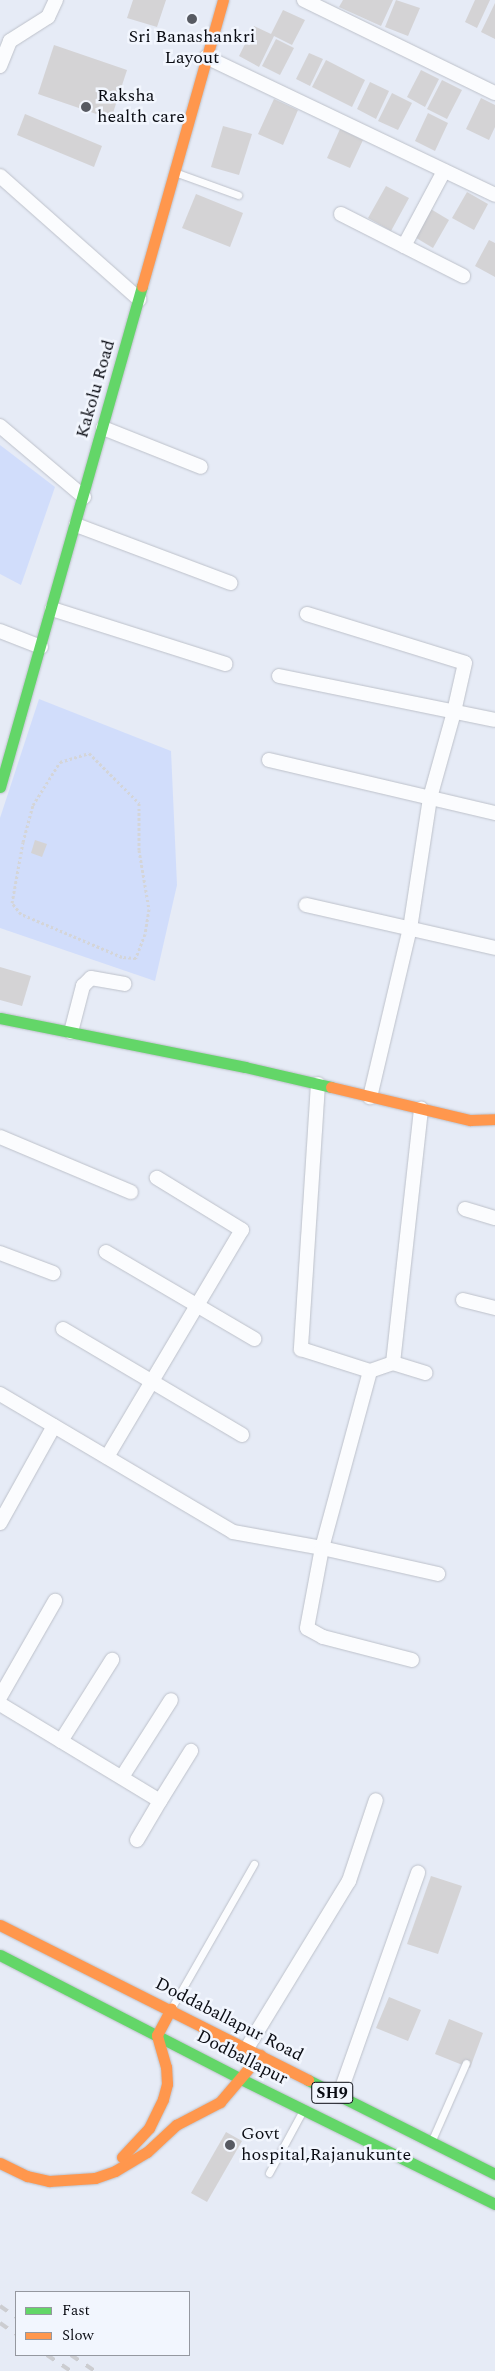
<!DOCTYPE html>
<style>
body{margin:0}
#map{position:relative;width:495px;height:2371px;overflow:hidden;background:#e6ebf6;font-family:Spectral,serif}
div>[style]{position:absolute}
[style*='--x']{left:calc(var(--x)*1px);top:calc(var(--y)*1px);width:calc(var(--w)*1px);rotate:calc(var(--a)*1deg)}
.green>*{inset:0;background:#d1ddfb}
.building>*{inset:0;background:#d4d3d5}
.path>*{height:3px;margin-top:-1.5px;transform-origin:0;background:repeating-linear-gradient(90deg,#d4d5d8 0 2.5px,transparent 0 5px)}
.roads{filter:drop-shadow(0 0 1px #bdc1ca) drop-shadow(0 0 1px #bdc1ca)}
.lane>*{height:7px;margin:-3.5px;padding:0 3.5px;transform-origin:3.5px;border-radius:3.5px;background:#fbfcfe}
.street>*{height:14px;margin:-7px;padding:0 7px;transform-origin:7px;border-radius:7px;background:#fbfcfe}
.fast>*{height:11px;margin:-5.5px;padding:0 5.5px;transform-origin:5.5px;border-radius:5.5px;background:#63d668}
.slow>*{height:11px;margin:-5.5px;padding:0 5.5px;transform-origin:5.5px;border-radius:5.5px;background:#ff974d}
.rail>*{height:4px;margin-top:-2px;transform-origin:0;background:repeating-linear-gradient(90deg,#cccdd1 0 9px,transparent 0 18px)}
.dots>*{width:14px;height:14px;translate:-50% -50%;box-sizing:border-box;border:2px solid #f2f6fe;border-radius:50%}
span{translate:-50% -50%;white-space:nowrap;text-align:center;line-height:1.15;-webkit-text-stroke:5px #f2f6fe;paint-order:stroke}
.shield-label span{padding:1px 4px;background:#f2f6fe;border:1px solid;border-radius:4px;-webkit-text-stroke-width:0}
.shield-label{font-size:16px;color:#0a0c13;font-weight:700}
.poi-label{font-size:18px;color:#0a0c13}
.left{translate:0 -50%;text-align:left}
.street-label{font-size:18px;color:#0a0c13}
.legend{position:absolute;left:15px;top:2291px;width:175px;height:65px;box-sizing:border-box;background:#f2f6fe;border:1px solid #9598a0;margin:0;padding:6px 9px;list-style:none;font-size:15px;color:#0a0c13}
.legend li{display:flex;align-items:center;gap:10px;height:25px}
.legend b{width:25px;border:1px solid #9598a0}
</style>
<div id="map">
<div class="green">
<div style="clip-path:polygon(0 445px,55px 487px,21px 585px,0 574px)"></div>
<div style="clip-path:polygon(39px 699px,171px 751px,177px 885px,155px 981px,0 928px,0 818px)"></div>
</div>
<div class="building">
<div style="clip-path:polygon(133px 0,166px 0,157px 27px,127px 18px)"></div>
<div style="clip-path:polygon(343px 0,393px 0,381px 26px,339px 7px)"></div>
<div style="clip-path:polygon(396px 0,420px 8px,408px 36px,385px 27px)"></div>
<div style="clip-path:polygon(475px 0,490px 0,477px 28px,465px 22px)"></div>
<div style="clip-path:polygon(495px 3px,495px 39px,481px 32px)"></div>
<div style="clip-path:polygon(283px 10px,305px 20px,292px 45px,274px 36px,259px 67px,239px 56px,254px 26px,271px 34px)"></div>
<div style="clip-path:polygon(276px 39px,294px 48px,280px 75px,262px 66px)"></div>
<div style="clip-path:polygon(54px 45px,127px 70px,111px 119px,38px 94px)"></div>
<div style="clip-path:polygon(309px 53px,323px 59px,310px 86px,296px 79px)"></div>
<div style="clip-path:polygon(326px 60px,365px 80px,352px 107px,312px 87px)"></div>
<div style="clip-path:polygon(421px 70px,439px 79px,425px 107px,407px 97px)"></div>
<div style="clip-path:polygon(442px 80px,462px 90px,447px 119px,427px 109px)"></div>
<div style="clip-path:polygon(370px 82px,389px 91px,376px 119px,357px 109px)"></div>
<div style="clip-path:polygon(392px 93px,412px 103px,398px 130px,378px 121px)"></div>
<div style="clip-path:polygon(481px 98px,495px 105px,495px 127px,489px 140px,466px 129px)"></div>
<div style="clip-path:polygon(274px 99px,298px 110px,283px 145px,258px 134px)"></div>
<div style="clip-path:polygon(428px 113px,448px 123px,435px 151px,415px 141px)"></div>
<div style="clip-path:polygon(25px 114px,102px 146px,94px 167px,17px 135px)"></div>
<div style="clip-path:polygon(223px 126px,252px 134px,239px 175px,211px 167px)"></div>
<div style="clip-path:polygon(340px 129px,363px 140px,350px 168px,327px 158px)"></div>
<div style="clip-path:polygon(386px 186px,409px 198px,391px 231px,368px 218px)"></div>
<div style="clip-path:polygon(467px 192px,488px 204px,474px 230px,452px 218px)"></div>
<div style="clip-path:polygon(196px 194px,243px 213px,230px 247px,182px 228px)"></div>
<div style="clip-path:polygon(429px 208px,449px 220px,433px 248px,413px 236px)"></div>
<div style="clip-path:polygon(489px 240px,495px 243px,495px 277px,475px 266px)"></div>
<div style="clip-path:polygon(35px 840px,47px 844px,42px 857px,31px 853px)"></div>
<div style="clip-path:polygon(0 967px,31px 976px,22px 1006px,0 1000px)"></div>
<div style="clip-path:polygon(431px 1876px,462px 1886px,438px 1954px,407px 1944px)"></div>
<div style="clip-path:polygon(389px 1997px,421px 2010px,408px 2041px,376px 2028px)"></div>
<div style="clip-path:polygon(449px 2019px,483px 2033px,470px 2068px,435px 2054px)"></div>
<div style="clip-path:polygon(226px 2132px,242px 2141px,207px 2202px,191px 2193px)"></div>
</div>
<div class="path">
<div style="--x:89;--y:753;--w:71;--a:45"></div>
<div style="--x:139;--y:803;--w:47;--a:90"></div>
<div style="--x:139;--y:850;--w:60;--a:80.4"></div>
<div style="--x:149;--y:909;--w:25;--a:99"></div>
<div style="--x:145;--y:934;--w:26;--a:111"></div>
<div style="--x:136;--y:958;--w:14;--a:-176"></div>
<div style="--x:122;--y:957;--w:110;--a:-156.9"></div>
<div style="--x:21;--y:914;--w:14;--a:-129"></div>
<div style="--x:12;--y:903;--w:62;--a:-79.8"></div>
<div style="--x:23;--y:842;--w:38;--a:-75"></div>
<div style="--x:33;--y:805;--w:51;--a:-57.9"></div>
<div style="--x:60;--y:762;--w:30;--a:-17"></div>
</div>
<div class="roads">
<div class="lane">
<div style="--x:177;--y:173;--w:65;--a:19.8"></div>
<div style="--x:172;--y:2007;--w:165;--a:-60.2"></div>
<div style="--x:432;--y:2140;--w:84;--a:-66.2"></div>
<div style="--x:269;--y:2173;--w:69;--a:-61.6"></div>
</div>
<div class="street">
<div style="--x:304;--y:0;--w:212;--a:26"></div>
<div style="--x:206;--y:57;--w:320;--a:25.5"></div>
<div style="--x:0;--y:66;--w:27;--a:-68"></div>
<div style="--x:10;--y:41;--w:45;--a:-32.3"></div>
<div style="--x:48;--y:17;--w:19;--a:-65"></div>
<div style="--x:0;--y:176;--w:186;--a:41.5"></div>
<div style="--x:341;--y:214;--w:137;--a:26.9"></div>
<div style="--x:404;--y:246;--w:85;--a:-61.9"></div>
<div style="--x:0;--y:426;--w:110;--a:40.2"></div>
<div style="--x:103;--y:428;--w:105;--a:21.7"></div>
<div style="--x:76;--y:525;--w:165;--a:20.6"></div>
<div style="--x:52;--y:609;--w:182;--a:17.6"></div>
<div style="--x:307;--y:614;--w:165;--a:17.2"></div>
<div style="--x:465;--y:663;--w:50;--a:102.7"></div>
<div style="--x:454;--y:712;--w:89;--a:105.6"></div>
<div style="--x:430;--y:798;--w:132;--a:98.7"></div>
<div style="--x:410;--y:928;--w:174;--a:103.3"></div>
<div style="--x:0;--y:631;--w:44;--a:21.3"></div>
<div style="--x:279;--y:676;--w:220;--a:11.5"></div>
<div style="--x:269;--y:760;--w:232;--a:13.2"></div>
<div style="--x:306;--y:905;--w:194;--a:12.8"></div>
<div style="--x:71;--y:1032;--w:48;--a:-75.4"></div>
<div style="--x:83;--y:986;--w:11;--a:-45"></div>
<div style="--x:91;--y:978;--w:34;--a:10"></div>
<div style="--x:318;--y:1084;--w:266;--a:93.7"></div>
<div style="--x:301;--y:1349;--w:72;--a:17.7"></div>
<div style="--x:370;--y:1371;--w:24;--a:-19"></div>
<div style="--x:393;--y:1363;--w:256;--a:-83.7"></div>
<div style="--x:0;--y:1137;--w:142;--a:22.8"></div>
<div style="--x:465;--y:1209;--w:31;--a:17"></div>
<div style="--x:106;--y:1252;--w:172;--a:30.4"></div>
<div style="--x:0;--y:1253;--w:57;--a:20.7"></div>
<div style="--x:463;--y:1300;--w:33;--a:14"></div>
<div style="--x:63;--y:1329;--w:208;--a:30.6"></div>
<div style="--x:393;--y:1363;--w:34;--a:17"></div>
<div style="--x:0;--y:1394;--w:271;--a:30.6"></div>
<div style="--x:233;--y:1532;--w:90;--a:10.2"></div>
<div style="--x:322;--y:1548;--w:183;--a:-74.8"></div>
<div style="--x:107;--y:1457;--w:264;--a:-59.3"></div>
<div style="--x:242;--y:1230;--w:100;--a:-148.5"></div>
<div style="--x:0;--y:1523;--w:111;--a:-60.9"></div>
<div style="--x:412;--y:1660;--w:92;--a:-165.5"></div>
<div style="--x:323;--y:1637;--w:18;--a:-151"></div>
<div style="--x:307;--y:1628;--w:81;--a:-79.4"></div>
<div style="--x:322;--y:1548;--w:119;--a:12.6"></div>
<div style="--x:0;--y:1697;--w:111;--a:-60.2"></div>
<div style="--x:0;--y:1704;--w:187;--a:31.2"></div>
<div style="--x:160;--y:1801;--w:59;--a:-58.2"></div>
<div style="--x:61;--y:1741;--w:96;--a:-57.8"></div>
<div style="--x:122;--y:1777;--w:91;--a:-57.5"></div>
<div style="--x:137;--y:1840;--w:45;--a:-59.5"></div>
<div style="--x:247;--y:2048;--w:196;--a:-58.6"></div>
<div style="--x:349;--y:1881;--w:85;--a:-71.6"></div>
<div style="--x:339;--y:2096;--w:237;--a:-70.5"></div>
</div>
<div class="fast">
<div style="--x:0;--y:787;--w:521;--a:-74.18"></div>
<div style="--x:0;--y:1018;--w:250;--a:11.3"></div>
<div style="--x:245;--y:1067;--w:88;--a:13.1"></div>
<div style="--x:0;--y:1955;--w:271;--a:27.2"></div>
<div style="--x:241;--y:2079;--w:283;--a:26.2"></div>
<div style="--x:308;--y:2080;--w:209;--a:26.7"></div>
</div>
<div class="slow">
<div style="--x:142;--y:286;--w:297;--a:-74.2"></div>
<div style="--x:331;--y:1087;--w:143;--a:13.4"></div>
<div style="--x:470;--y:1120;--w:25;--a:-2"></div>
<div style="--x:0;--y:1925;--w:345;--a:26.7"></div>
<div style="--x:122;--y:2157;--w:40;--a:-47"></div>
<div style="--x:149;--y:2128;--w:32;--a:-64"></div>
<div style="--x:163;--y:2099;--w:16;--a:-75"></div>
<div style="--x:167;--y:2084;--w:17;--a:-93"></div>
<div style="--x:166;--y:2067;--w:33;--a:-106"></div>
<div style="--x:157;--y:2035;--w:30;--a:-62"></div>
<div style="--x:0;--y:2163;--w:30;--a:26"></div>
<div style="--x:27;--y:2176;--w:23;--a:13"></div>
<div style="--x:49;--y:2181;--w:46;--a:-3.7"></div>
<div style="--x:95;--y:2178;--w:21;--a:-19"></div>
<div style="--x:115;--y:2171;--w:37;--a:-31"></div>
<div style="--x:147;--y:2152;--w:40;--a:-43"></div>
<div style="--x:176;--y:2125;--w:50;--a:-27.6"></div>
<div style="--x:220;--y:2102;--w:62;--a:-49.6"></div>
</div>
</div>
<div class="rail">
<div style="--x:0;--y:2306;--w:19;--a:35"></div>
<div style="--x:0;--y:2323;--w:19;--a:35"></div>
<div style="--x:47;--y:2355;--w:29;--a:34"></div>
<div style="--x:71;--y:2355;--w:29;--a:34"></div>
</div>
<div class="dots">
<div style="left:192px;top:19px;background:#575a62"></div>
<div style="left:86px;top:107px;background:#575a62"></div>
<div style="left:230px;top:2145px;background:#575a62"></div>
</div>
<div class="shield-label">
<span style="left:332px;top:2093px">SH9</span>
</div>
<div class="poi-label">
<span style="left:192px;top:48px">Sri Banashankri<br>Layout</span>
<span class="left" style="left:97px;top:107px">Raksha<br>health care</span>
<span class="left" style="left:241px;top:2145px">Govt<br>hospital,Rajanukunte</span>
</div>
<div class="street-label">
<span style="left:96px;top:389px;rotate:-74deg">Kakolu Road</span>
<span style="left:229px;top:2020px;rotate:27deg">Doddaballapur Road</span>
<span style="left:242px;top:2058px;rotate:27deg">Dodballapur</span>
</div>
<ul class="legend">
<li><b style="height:6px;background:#63d668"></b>Fast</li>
<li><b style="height:6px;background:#ff974d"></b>Slow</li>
</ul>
</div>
